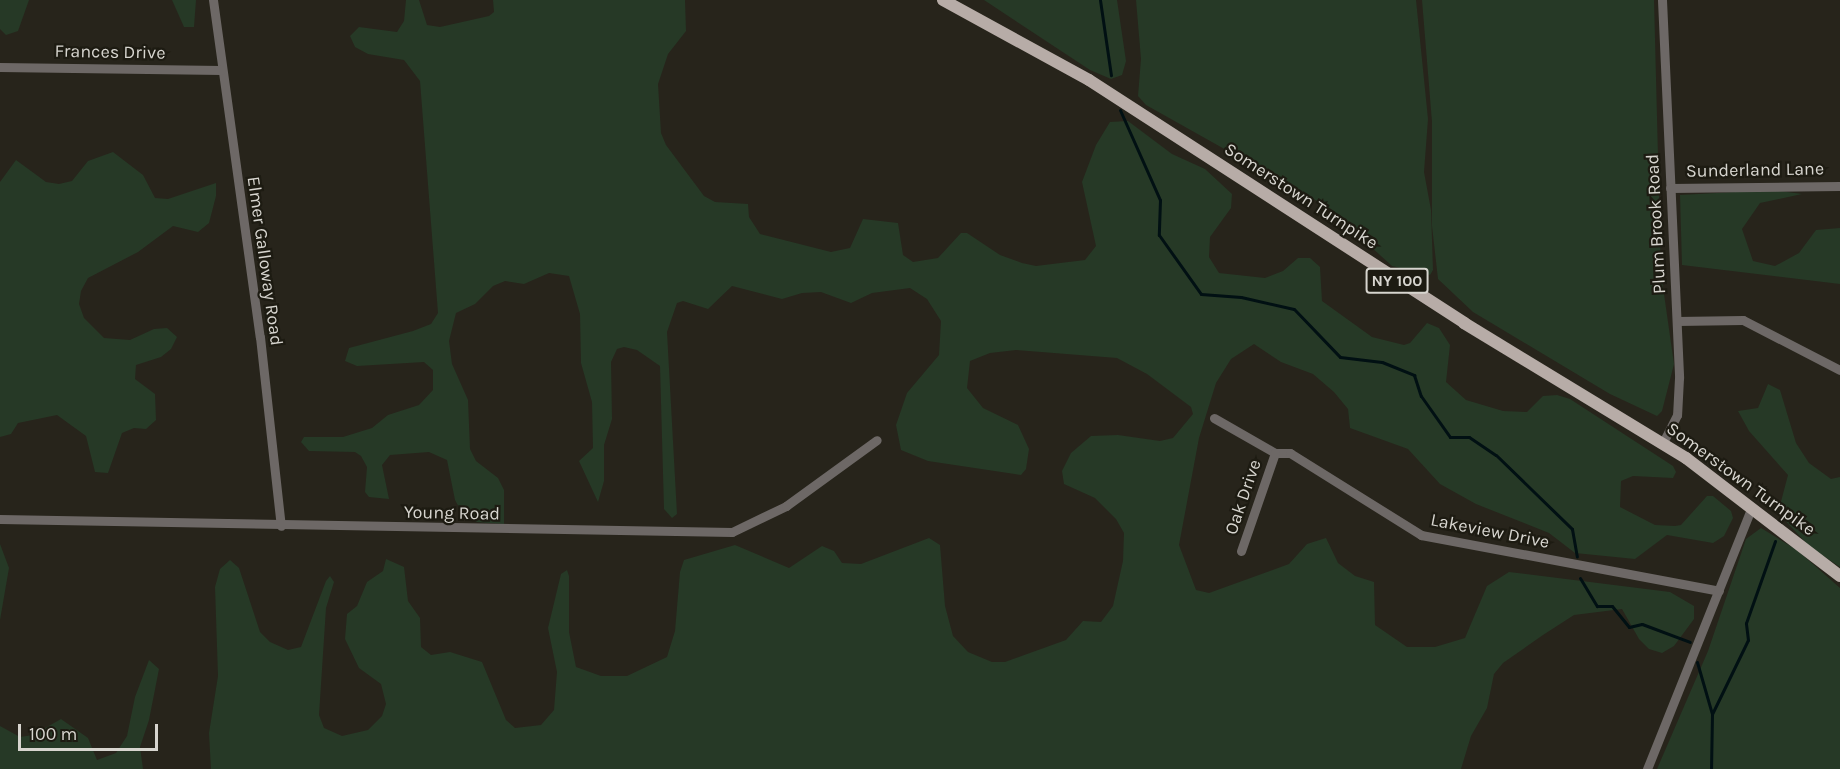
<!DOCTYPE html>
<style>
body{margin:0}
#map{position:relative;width:1840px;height:769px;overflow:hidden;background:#27241b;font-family:Karla,sans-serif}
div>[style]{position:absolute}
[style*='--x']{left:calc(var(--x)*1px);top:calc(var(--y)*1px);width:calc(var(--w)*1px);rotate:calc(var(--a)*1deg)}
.green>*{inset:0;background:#263926}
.stream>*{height:3px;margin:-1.5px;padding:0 1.5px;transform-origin:1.5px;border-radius:1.5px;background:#011013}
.minor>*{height:9px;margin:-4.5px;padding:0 4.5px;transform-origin:4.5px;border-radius:4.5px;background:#6d6866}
.major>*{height:12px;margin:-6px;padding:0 6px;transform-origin:6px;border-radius:6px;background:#b7aca7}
span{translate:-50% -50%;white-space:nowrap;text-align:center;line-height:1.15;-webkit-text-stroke:4.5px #1d1b12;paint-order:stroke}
.shield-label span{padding:2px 4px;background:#1d1b12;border:2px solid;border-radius:4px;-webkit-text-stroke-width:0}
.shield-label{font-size:16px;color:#d7d5cf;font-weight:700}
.street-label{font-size:18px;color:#d7d5cf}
.scale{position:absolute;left:18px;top:724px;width:140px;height:27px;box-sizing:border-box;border:3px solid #d7d5cf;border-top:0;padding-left:8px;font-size:18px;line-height:21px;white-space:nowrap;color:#d7d5cf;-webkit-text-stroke:4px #1d1b12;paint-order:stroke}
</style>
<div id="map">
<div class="green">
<div style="clip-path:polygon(0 0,29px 0,18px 31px,6px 35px,0 29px)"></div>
<div style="clip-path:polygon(172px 0,196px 0,194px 27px,184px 27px)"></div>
<div style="clip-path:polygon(406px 0,419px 0,427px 25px,440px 27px,489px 16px,494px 12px,493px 0,685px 0,686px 31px,668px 54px,658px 84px,661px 133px,666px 145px,704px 196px,715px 202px,748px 204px,749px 217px,760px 234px,831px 252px,850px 248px,863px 219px,898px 223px,903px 255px,913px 262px,938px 258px,961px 233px,967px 233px,1000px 255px,1022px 263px,1036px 266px,1085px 260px,1096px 246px,1082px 182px,1096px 145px,1110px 122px,1128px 121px,1172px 154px,1205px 169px,1232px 194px,1231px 208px,1210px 237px,1209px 257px,1219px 273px,1265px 278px,1283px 271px,1298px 258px,1310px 258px,1320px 267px,1322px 301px,1372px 337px,1404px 345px,1410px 343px,1427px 323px,1439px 328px,1450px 345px,1446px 382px,1466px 400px,1503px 411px,1527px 412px,1543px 396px,1557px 395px,1570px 399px,1673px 466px,1676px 472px,1673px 478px,1633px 476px,1621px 481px,1620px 507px,1655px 525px,1675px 526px,1681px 525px,1707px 496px,1713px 496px,1731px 511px,1733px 518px,1724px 536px,1713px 543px,1667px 535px,1635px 559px,1575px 553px,1549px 533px,1476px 504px,1440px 484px,1408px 449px,1350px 428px,1348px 409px,1334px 392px,1313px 374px,1281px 362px,1254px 344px,1231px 359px,1216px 383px,1199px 438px,1179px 545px,1196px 590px,1209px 593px,1289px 564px,1307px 544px,1326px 538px,1338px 563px,1355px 576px,1374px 582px,1375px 625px,1407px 647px,1435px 647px,1465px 638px,1487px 586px,1509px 572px,1670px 592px,1694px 606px,1694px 619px,1674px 646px,1662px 653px,1649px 649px,1639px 639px,1622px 609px,1574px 615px,1543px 635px,1503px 663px,1494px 674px,1487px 708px,1471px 736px,1461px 769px,211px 769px,209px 733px,218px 676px,215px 587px,220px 569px,230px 560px,239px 568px,260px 632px,270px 642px,288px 650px,301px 647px,326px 581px,330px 576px,334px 582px,326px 608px,319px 715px,324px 728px,342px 736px,368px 730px,382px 716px,386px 704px,381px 684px,359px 668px,345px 639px,347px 614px,357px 606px,367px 582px,383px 571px,386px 559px,404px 567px,408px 601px,420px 618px,421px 647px,431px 655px,450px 652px,482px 662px,506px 720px,515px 728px,541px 725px,554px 710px,557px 672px,548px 628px,561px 574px,567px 570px,569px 576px,569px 632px,576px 667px,601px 676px,627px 676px,667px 657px,675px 631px,680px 572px,684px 560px,735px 545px,789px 568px,822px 546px,834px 551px,842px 563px,861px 564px,929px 538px,940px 545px,945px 606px,953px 636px,968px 652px,992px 662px,1005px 662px,1066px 640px,1083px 621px,1101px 622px,1113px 606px,1123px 561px,1124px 533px,1116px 519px,1095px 498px,1064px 484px,1062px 471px,1071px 453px,1091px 436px,1118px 435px,1160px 441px,1173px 438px,1193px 414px,1191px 407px,1147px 374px,1117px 358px,1016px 350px,990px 353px,970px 361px,967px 388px,983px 408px,1018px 425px,1029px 449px,1026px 469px,1021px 475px,928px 461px,901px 450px,896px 425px,907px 393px,939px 355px,941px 321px,927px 299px,910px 288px,872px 293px,851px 303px,821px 292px,802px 293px,782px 299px,732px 286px,708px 309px,683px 301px,677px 303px,667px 332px,677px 514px,672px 518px,664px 509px,660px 366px,637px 350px,624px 347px,617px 349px,611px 362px,612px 419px,604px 445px,604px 481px,598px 502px,579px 461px,593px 448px,592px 402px,581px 363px,580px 314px,569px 276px,549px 273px,524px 284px,505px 281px,493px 286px,475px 304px,456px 313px,449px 341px,452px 364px,468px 400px,470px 449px,476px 461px,498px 478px,504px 490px,504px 524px,477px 522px,461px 511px,455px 500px,447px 460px,429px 452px,390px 455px,382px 465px,389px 499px,369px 497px,365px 492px,367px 467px,361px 456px,355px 452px,309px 451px,301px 442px,304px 437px,343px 437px,372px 428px,388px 415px,419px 405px,433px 390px,433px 370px,424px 362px,357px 366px,345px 361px,349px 348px,413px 331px,431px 324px,438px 313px,420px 81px,404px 60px,368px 54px,355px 47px,350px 36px,359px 27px,397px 32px,404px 21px)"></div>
<div style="clip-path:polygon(984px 0,1117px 0,1126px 61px,1122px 75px,1111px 79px,1090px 70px)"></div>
<div style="clip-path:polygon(1136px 0,1416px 0,1428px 119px,1424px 172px,1431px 210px,1433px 270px,1430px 275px,1392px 266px,1326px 206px,1146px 105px,1138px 96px,1141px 59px)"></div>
<div style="clip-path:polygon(1422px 0,1654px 0,1661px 273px,1674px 364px,1662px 411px,1657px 416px,1610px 394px,1473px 312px,1438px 279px,1432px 226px,1432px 122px)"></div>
<div style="clip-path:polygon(113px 152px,143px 175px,155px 198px,168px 199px,216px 183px,216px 196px,209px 223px,198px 232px,173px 226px,138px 252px,88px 278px,81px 291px,79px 304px,84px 318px,104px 338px,130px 340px,154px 329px,167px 328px,177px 337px,171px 349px,161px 357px,136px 365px,135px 379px,155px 394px,156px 420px,146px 429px,134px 428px,122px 433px,108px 473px,95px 472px,86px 436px,57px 415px,18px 423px,11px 434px,0 437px,0 182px,16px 160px,46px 182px,59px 184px,72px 181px,88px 161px)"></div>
<div style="clip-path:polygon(1772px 190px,1802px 194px,1760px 203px,1742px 229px,1753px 261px,1775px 266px,1799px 253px,1816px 230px,1840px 228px,1840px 284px,1682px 265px,1680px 195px)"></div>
<div style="clip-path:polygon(1768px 384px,1780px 390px,1796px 443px,1809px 463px,1831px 479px,1840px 477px,1840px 567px,1810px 547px,1778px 513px,1788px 475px,1749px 431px,1738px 411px,1758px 408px)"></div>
<div style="clip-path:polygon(1761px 528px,1797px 550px,1840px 588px,1840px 769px,1657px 769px,1708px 651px,1746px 539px)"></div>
<div style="clip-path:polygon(0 544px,9px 568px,0 620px)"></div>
<div style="clip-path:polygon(149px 660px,159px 669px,149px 720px,140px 747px,143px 769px,0 769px,0 726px,20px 737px,33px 735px,61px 719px,88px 738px,97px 760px,116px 753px,127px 736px,135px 697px)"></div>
</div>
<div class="stream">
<div style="--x:1100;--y:0;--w:76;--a:81.7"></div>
<div style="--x:1120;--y:110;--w:98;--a:66"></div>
<div style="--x:1160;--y:200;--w:35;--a:92"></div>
<div style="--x:1159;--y:235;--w:72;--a:54.6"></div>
<div style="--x:1201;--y:294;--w:40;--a:4.3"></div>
<div style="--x:1241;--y:297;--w:54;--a:12.8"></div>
<div style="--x:1294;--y:309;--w:66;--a:46.2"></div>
<div style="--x:1340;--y:357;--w:42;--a:6.8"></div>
<div style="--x:1382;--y:362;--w:35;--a:22"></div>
<div style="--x:1414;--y:375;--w:22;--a:72"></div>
<div style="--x:1421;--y:396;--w:50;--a:54.7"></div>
<div style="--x:1450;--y:437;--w:19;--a:0"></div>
<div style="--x:1469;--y:437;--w:32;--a:34"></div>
<div style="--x:1496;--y:455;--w:106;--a:44.2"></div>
<div style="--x:1572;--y:529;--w:28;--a:80"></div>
<div style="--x:1580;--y:578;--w:33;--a:59"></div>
<div style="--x:1597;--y:606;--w:15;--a:0"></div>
<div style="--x:1612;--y:606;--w:27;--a:51"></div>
<div style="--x:1629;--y:627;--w:13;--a:-13"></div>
<div style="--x:1642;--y:624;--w:51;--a:20.6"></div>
<div style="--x:1697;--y:662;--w:54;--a:73.9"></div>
<div style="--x:1712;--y:714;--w:55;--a:91"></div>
<div style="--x:1712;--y:714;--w:82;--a:-64.1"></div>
<div style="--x:1748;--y:640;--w:17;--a:-97"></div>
<div style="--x:1746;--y:623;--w:87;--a:-70.5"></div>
</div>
<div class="minor">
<div style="--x:213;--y:0;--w:340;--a:82.1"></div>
<div style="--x:260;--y:337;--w:190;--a:83.7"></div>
<div style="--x:1662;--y:0;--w:378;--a:87.4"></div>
<div style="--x:1679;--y:378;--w:37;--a:93"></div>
<div style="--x:1677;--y:415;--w:31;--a:117"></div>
<div style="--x:0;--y:67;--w:221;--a:0.8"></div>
<div style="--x:1670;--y:188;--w:170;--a:-0.7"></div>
<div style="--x:1677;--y:321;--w:66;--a:-0.9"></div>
<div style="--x:1743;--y:320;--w:109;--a:27.3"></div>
<div style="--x:1214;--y:418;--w:70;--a:29.8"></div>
<div style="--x:1275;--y:453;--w:15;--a:0"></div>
<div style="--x:1290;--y:453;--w:155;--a:32"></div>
<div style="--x:1421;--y:535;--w:303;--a:10.6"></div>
<div style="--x:0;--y:519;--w:732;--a:1.02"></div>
<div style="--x:732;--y:532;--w:60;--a:-25.7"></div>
<div style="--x:786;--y:506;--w:112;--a:-36"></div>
<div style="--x:1241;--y:551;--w:104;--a:-70.9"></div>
<div style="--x:1647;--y:769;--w:282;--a:-68.2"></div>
</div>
<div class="major">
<div style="--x:943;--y:0;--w:166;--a:28.7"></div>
<div style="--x:1089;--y:80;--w:447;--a:32.9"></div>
<div style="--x:1464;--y:323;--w:260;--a:31.3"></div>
<div style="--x:1686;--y:458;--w:194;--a:37.5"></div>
</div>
<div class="shield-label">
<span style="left:1397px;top:281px">NY 100</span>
</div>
<div class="street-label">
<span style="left:110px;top:52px;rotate:1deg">Frances Drive</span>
<span style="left:1755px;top:170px;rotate:-1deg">Sunderland Lane</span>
<span style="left:1301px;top:196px;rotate:33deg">Somerstown Turnpike</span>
<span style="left:1656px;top:224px;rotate:-93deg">Plum Brook Road</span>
<span style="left:265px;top:261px;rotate:82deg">Elmer Galloway Road</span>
<span style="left:1741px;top:479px;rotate:36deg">Somerstown Turnpike</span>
<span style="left:1243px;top:497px;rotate:-71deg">Oak Drive</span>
<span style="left:452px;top:513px;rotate:1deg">Young Road</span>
<span style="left:1490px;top:531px;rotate:11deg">Lakeview Drive</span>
</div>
<div class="scale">100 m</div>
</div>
